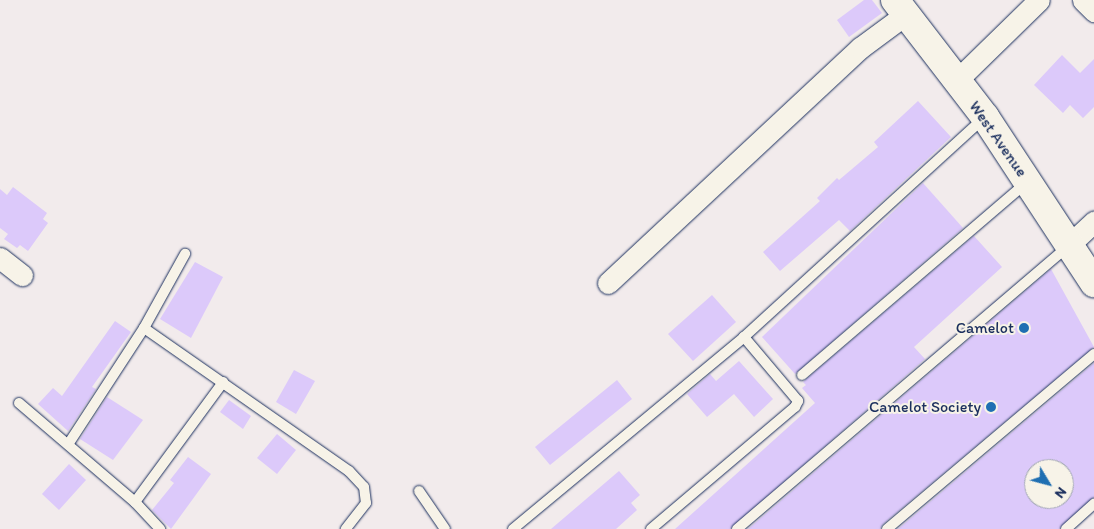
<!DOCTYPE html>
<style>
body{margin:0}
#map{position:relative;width:1094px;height:529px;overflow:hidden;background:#f2ebec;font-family:Itim,sans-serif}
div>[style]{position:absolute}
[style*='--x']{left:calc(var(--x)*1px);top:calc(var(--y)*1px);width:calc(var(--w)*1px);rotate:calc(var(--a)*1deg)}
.building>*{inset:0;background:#dcc9fa}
.roads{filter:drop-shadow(0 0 1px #1b2f5e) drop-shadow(0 0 1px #1b2f5e)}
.lane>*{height:10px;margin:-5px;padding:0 5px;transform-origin:5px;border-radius:5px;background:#f7f3e8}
.street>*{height:21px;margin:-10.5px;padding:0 10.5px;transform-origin:10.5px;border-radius:10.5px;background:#f7f3e8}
.secondary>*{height:28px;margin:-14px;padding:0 14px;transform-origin:14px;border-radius:14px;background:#f7f3e8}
.dots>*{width:14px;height:14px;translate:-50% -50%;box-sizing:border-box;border:2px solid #f7f3e8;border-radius:50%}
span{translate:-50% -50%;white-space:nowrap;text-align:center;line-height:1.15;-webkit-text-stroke:4px #f7f3e8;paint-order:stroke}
.street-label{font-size:16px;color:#1b2f5e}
.poi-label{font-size:16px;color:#1b2f5e}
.right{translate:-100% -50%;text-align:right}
.north{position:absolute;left:1024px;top:459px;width:50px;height:50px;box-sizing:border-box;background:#f7f3e8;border:1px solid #9fa5b1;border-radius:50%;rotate:127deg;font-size:14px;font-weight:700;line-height:20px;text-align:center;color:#1b2f5e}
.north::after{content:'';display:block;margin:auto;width:18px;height:22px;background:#1f6fb2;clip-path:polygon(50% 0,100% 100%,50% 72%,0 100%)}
</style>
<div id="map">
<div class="building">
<div style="clip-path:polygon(864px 0,872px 0,882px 13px,849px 37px,837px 20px)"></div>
<div style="clip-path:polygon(1062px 55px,1080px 73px,1094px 59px,1094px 107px,1083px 118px,1070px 105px,1063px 113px,1034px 85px)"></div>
<div style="clip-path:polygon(918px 101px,951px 137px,850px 231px,839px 220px,780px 271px,763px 252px,820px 201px,817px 198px,837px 178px,839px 180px,878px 147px,874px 142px)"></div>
<div style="clip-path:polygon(923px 183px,963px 228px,795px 374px,762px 337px)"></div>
<div style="clip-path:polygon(13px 187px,47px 213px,43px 219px,48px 223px,28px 251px,20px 245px,17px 248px,4px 239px,8px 234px,0 228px,0 189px,7px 195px)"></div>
<div style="clip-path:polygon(974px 236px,1002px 267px,914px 347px,925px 359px,730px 529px,675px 529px,815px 403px,802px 388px,806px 385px,803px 382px)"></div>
<div style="clip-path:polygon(195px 262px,223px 277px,191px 338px,160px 319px)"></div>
<div style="clip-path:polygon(1051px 269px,1094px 347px,883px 524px,880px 529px,748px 529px)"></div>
<div style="clip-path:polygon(712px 295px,736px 322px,693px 361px,668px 334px)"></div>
<div style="clip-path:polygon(115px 321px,131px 332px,92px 387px,96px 389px,68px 431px,38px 404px,53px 388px,62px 396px)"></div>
<div style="clip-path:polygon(739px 361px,773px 399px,754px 417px,734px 394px,707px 417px,687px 394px,710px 374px,716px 381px)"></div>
<div style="clip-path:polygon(evenodd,1094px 363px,1094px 497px,1059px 529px,898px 529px,1094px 363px,1034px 469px,1064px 469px,1064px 499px,1034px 499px,1034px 469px)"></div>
<div style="clip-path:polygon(294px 370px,315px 381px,296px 414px,276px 402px)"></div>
<div style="clip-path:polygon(617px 380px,632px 399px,550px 465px,535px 447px)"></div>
<div style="clip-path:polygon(107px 397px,143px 420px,113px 460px,80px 439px)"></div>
<div style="clip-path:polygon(229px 400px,251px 416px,243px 429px,220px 412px)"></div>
<div style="clip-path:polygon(277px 434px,296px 450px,277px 474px,257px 458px)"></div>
<div style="clip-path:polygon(188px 457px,211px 474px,171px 529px,152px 510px,174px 483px,170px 480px)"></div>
<div style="clip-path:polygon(69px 464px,86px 480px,59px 510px,42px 494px)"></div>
<div style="clip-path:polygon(619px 471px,640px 495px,631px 503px,637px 510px,616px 529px,551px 529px)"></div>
</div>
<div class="roads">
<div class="lane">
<div style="--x:144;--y:328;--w:250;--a:34.9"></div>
<div style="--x:349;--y:471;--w:22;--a:47"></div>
<div style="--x:364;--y:487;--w:16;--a:83"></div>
<div style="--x:366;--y:503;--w:33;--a:128"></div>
<div style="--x:802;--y:375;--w:296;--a:-40.6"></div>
<div style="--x:19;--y:403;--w:153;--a:40.5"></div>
<div style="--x:135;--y:502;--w:37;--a:47"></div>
<div style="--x:69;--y:443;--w:137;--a:-56.9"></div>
<div style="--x:144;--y:328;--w:85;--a:-61"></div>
<div style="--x:419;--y:491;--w:46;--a:55.6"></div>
<div style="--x:135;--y:502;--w:149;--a:-53.7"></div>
<div style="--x:513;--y:529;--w:300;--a:-39.7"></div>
<div style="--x:744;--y:337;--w:325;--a:-42.4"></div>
<div style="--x:651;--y:529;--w:189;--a:-40.3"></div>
<div style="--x:795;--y:407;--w:7;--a:-63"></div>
<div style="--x:798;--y:401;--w:84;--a:-130.2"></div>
<div style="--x:737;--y:529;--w:437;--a:-40.5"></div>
<div style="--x:887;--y:529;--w:271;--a:-40.2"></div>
<div style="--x:1066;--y:529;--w:38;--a:-42"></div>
</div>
<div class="street">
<div style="--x:1083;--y:0;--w:16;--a:45"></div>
<div style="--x:955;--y:82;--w:117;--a:-44.3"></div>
<div style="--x:1070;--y:244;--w:33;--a:-43"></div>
<div style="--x:0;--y:258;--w:28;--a:38"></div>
<div style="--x:608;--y:283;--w:345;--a:-43"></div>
<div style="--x:860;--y:48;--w:57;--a:-36.5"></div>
</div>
<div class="secondary">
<div style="--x:895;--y:0;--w:148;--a:52.4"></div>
<div style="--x:985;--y:117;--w:199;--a:56.7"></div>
</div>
</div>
<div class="dots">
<div style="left:1024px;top:328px;background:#1f6fb2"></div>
<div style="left:991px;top:407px;background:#1f6fb2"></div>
</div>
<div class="street-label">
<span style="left:998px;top:139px;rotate:55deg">West Avenue</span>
</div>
<div class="poi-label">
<span class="right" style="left:1014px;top:328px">Camelot</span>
<span class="right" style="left:981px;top:407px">Camelot Society</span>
</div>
<div class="north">N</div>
</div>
